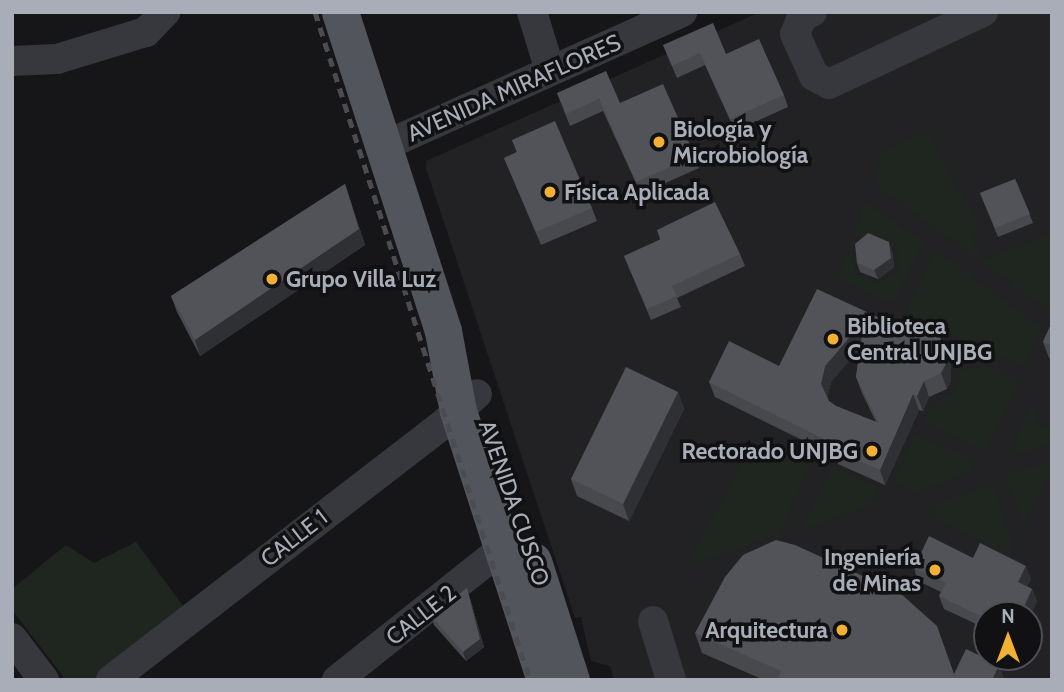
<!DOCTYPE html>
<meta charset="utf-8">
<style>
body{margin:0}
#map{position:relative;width:1064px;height:692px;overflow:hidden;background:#161618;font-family:Cabin,sans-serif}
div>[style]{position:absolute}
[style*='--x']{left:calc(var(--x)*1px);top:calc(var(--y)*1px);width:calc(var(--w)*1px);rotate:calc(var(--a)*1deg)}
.built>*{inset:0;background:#222225}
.green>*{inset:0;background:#1e261f}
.minor>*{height:30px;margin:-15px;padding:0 15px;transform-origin:15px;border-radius:15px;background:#37383d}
.major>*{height:37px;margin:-18.5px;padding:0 18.5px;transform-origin:18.5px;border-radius:18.5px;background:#53555c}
.rail>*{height:5px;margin-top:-2.5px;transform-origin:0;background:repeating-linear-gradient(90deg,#4a4c52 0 9px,transparent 0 16px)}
.wall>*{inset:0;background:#47494d}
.shaded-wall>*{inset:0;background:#2f3033}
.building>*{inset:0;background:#525359}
.dots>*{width:19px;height:19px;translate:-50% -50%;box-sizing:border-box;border:4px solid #111113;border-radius:50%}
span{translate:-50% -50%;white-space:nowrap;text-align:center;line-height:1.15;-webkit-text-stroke:7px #111113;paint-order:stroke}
.street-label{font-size:23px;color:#a8adb8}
.poi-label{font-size:23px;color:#a8adb8;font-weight:700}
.left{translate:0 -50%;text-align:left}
.right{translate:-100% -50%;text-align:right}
.frame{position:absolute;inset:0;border:14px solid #a8adb8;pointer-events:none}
.north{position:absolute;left:973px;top:601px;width:70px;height:70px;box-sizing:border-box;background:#111113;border:2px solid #4d4f55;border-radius:50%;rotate:0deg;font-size:19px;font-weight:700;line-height:28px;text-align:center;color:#a8adb8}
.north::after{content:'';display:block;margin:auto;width:24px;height:32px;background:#f2b134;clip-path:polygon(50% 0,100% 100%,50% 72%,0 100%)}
</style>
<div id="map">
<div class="built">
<div style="clip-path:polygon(evenodd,760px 12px,1052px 12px,1052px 680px,614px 680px,610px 666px,591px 661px,581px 617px,575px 618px,426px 168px,426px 161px,760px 12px,987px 615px,1029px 615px,1029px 657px,987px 657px,987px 615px)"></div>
</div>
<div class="green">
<div style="clip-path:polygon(928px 132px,980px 228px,972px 233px,972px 238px,983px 260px,1052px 233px,1051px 312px,873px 183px,882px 151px)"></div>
<div style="clip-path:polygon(865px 202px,924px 242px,893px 304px,837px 277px,848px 253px,853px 254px,856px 273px,878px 283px,898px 270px,896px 248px,876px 237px,862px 238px,853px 234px)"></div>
<div style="clip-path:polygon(936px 250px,1042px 328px,1024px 368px,906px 313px)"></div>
<div style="clip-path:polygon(989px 366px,1019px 381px,987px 449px,980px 450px,925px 423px,930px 406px,953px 393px,959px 380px,958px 370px)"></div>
<div style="clip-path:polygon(1030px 408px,1038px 412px,1035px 418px,1039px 425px,1052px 430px,1052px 444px,1015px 455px,1011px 449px)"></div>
<div style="clip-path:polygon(916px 434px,974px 461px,971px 472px,916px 493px,892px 479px)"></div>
<div style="clip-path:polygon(757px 438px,812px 463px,779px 534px,689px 566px,692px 553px)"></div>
<div style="clip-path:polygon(1052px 460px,1052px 466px,1025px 528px,1005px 475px)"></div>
<div style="clip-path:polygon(832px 466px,879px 487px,868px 506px,800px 531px)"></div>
<div style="clip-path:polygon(994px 483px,1012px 544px,1010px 554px,931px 517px,939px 503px)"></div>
<div style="clip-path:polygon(136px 542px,186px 610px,93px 680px,66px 680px,12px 610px,12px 589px,66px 545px,94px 563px)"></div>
</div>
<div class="minor">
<div style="--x:532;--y:12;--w:61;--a:72.8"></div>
<div style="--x:812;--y:12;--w:11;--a:153"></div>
<div style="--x:802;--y:17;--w:18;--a:112"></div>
<div style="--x:795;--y:34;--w:46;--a:65.7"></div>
<div style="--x:814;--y:76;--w:17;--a:28"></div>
<div style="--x:829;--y:84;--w:170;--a:-25.1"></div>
<div style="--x:12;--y:61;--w:45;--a:-2.5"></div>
<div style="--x:57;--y:59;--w:93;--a:-16.9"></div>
<div style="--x:146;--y:32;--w:28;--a:-46"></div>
<div style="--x:384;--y:146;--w:327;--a:-24.2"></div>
<div style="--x:653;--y:621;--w:62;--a:73"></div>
<div style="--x:12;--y:638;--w:53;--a:52.7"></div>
<div style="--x:111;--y:680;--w:416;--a:-37.6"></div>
<div style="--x:441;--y:426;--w:48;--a:-41.6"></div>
<div style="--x:337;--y:680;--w:212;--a:-38.5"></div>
</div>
<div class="major">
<div style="--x:340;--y:12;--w:335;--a:72.1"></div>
<div style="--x:443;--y:331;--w:81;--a:79.4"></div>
<div style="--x:458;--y:411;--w:283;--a:72.1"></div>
<div style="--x:533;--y:561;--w:125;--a:72.3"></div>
</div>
<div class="rail">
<div style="--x:315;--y:12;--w:702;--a:72.16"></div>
</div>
<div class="wall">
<div style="clip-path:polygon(663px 45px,726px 54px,784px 95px,788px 107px,735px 131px,705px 65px,677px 78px)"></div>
<div style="clip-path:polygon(557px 93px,620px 103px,695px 156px,699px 168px,641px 194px,603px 111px,570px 126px)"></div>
<div style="clip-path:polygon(512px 140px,592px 208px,597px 221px,541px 245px,504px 158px,517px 152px)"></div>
<div style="clip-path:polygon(1015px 179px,1033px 223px,998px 237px,980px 193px)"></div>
<div style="clip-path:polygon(345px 184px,365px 245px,200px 356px,177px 312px,171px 296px)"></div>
<div style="clip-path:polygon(657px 230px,740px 254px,745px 266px,677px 298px,681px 307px,651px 320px,624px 256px,660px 240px)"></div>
<div style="clip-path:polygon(892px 250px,894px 267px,878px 279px,860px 272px,857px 263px)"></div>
<div style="clip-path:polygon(1052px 322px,1052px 360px,1049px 358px,1043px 342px)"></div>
<div style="clip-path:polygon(evenodd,908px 331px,945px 345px,951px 360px,951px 380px,947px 389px,929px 397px,923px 411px,919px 410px,885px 485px,838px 464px,836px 457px,715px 397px,709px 382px,779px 366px,908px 331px,860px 347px,856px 377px,862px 393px,876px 422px,836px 406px,829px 401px,827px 398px,831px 382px,860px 347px)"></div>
<div style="clip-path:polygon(678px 392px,684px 409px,629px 521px,577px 496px,571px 479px)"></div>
<div style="clip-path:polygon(973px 558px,1031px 579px,1027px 586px,1032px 589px,1037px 602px,1029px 615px,987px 615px,987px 629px,944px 609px,939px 596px,941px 592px,918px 581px,914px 568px)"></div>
<div style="clip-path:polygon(467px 588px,484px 647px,466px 661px,434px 625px,431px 616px)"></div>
<div style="clip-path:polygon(695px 633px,954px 674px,999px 665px,1004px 680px,764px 680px,702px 653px)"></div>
</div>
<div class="shaded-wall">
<div style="clip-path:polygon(345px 184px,365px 245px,200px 356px,195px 340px)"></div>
<div style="clip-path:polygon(889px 242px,892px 250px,894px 267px,878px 279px,874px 270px)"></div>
<div style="clip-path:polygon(864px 321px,870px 337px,831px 382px,827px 400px,821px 384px,825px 366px)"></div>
<div style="clip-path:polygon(945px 345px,951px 360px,951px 380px,947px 389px,941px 373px)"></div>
<div style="clip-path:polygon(924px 381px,929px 397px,923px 411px,917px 396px)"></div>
<div style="clip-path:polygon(678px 392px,684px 409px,629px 521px,623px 504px)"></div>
<div style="clip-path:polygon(913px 394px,919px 410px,885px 485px,880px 470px)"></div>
<div style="clip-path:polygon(1026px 566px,1031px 579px,1023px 595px,1018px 582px)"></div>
<div style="clip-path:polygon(467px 588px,484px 647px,466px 661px,463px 652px)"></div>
<div style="clip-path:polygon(1032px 589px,1037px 602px,1029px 619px,1029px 615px,1020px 615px)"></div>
<div style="clip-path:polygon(999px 665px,1004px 680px,992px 680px)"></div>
</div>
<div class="building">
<div style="clip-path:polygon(713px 23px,726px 54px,759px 39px,784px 95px,730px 119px,700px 53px,672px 66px,663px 45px)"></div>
<div style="clip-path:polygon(606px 71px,620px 103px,663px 84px,695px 156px,636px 182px,599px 99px,566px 114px,557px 93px)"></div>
<div style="clip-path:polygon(555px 121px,592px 208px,536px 232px,504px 158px,517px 152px,512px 140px)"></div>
<div style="clip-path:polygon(1015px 179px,1030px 214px,995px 228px,980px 193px)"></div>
<div style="clip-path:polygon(345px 184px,359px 229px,195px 340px,171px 296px)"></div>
<div style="clip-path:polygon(715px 202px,740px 254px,672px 286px,677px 296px,647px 309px,624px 256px,661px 239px,657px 230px)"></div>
<div style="clip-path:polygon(868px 233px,889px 242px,891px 258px,874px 270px,857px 263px,855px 244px)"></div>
<div style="clip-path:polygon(evenodd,817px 289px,908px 331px,924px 330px,938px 335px,945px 345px,946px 364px,941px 373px,924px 381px,917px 396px,913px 394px,880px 470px,832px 449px,834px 444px,709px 382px,729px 341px,779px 366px,817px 289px,864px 321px,856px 377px,879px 423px,836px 406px,829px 401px,821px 384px,825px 366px,864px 321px)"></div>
<div style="clip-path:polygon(1052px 322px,1052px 346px,1043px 342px)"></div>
<div style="clip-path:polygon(626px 367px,678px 392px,623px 504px,571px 479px)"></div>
<div style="clip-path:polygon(929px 536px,973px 558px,980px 543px,1026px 566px,1018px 582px,1032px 589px,1020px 615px,987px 615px,987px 619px,939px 596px,946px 583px,914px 568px)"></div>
<div style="clip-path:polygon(776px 540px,795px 545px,900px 593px,937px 626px,954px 674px,966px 649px,999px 665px,992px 680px,873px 680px,868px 678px,868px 680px,777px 680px,781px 671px,695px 633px,725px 577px,743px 555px)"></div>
<div style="clip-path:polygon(467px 588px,480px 639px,463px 652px,431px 616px)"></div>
</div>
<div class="dots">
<div style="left:659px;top:142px;background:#f2b134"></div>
<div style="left:550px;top:192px;background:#f2b134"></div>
<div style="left:272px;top:279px;background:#f2b134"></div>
<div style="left:833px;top:339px;background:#f2b134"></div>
<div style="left:872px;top:451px;background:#f2b134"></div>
<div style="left:935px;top:570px;background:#f2b134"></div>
<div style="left:842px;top:630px;background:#f2b134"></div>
</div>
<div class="street-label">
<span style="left:514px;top:88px;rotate:-24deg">AVENIDA MIRAFLORES</span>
<span style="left:514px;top:503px;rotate:71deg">AVENIDA CUSCO</span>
<span style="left:294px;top:538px;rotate:-38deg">CALLE 1</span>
<span style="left:421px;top:615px;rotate:-38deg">CALLE 2</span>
</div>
<div class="poi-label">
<span class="left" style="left:673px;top:142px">Biología y<br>Microbiología</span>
<span class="left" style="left:564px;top:192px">Física Aplicada</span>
<span class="left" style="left:286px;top:279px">Grupo Villa Luz</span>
<span class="left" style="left:847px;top:339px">Biblioteca<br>Central UNJBG</span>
<span class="right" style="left:858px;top:451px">Rectorado UNJBG</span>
<span class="right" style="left:921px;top:570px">Ingeniería<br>de Minas</span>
<span class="right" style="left:828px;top:630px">Arquitectura</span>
</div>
<div class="frame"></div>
<div class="north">N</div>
</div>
